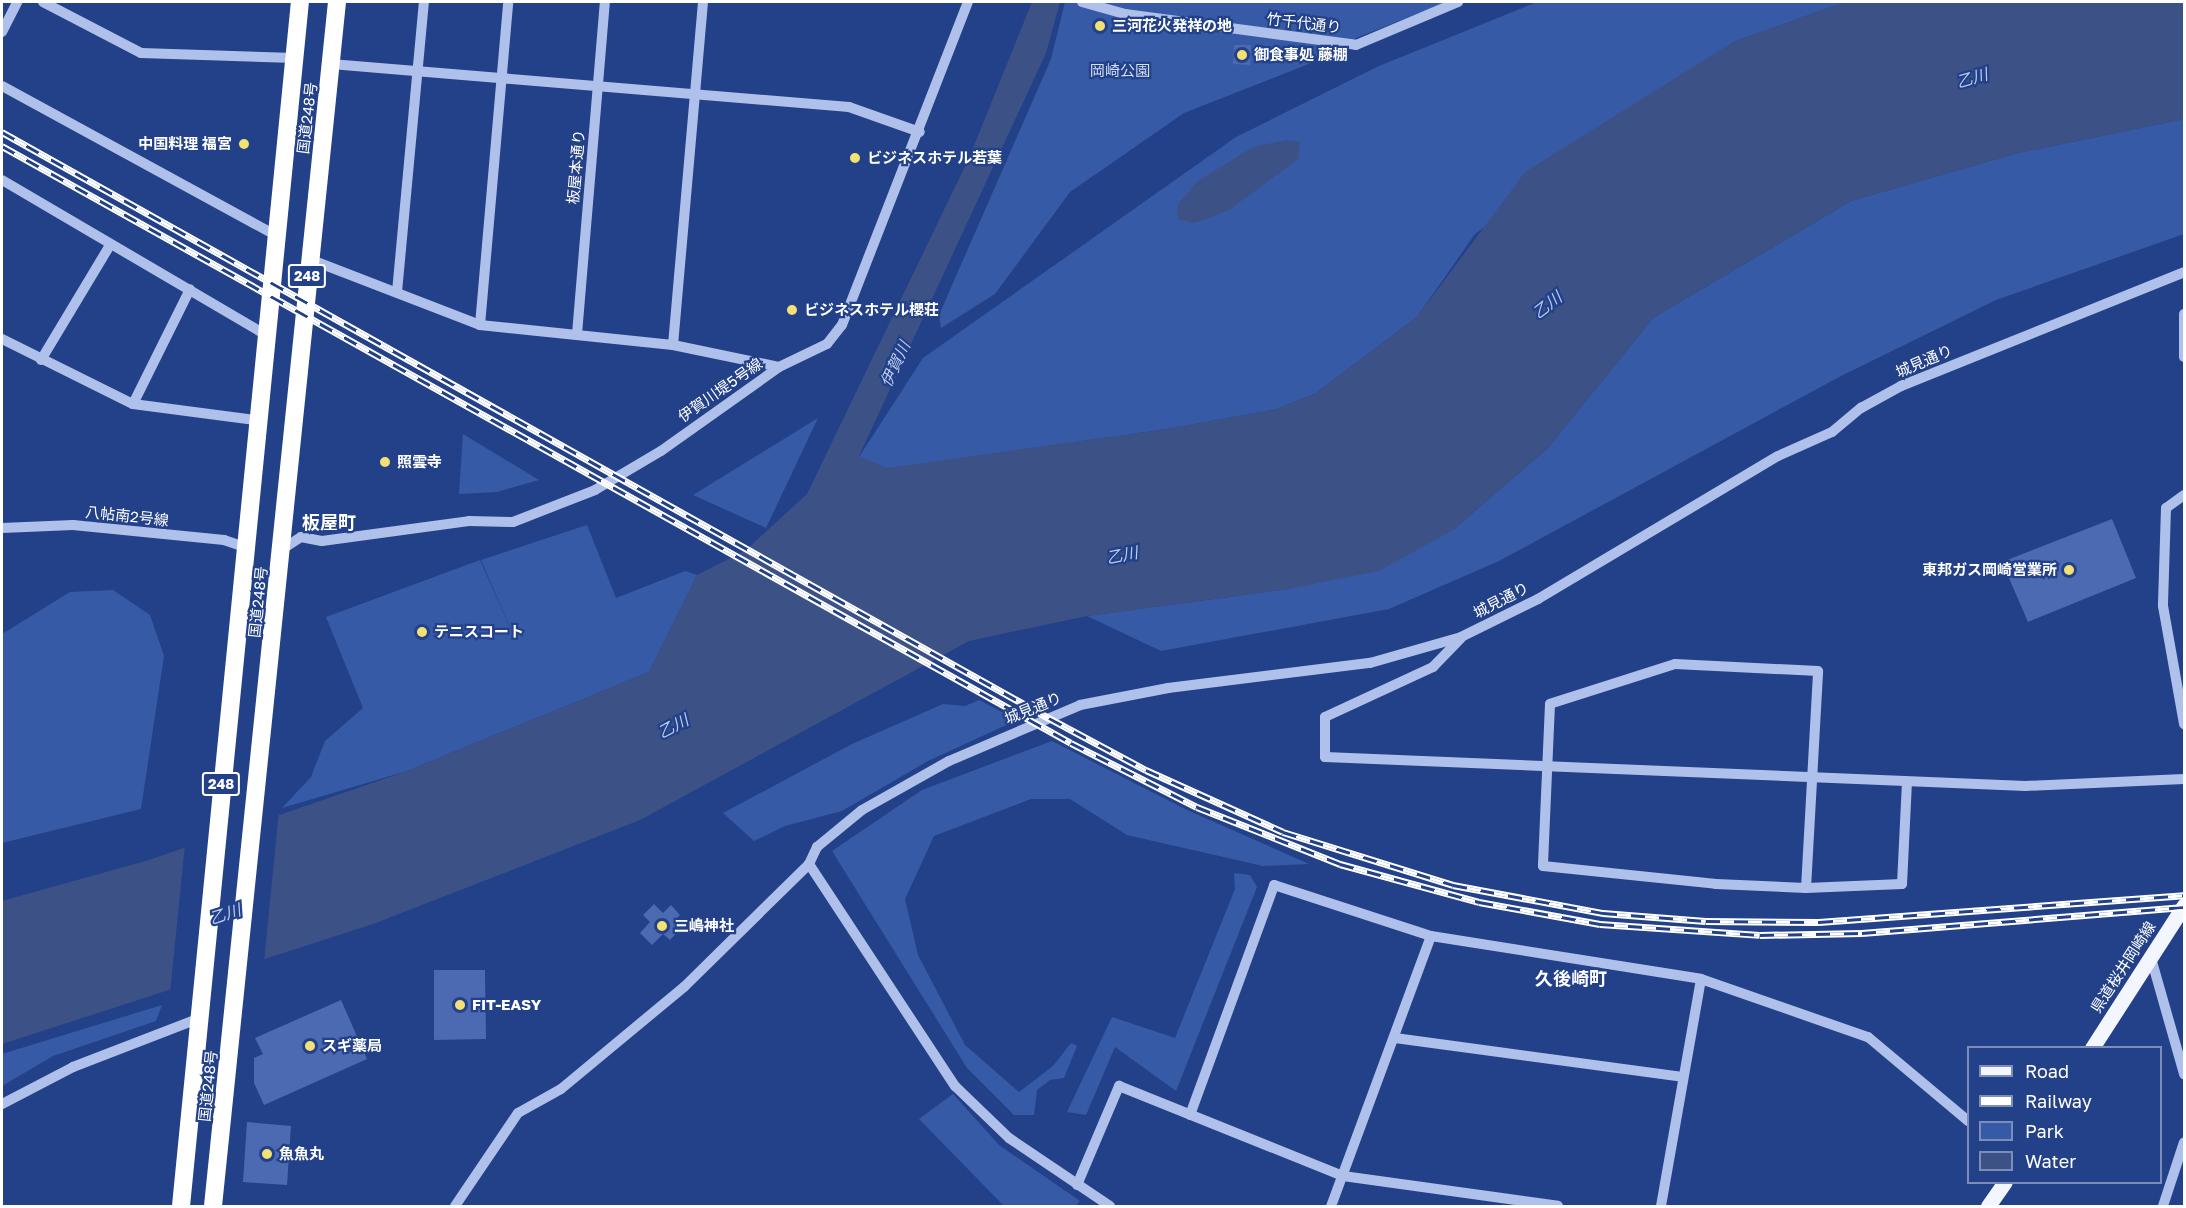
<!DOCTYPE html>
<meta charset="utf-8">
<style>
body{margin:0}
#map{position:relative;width:2186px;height:1208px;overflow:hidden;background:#234189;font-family:"Golos Text","Noto Sans JP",sans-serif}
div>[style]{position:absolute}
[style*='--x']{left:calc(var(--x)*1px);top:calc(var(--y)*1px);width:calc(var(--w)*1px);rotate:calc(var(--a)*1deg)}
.green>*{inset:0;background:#375aa6}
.water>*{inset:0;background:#3c5286}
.pier>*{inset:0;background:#234189}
.building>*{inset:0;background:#4b6ab1}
.minor>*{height:10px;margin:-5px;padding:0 5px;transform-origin:5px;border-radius:5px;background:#afc1ea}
.major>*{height:15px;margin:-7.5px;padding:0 7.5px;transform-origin:7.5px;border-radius:7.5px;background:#f3f6fe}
.highway>*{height:18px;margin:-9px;padding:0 9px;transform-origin:9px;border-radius:9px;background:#fff}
.rail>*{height:7px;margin-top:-3.5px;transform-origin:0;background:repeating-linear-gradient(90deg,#234189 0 14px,#fff 0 28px);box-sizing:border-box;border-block:2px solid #fff}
.dots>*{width:16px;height:16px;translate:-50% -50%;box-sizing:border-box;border:3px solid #234189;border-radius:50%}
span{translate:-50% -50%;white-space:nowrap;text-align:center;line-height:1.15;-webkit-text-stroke:4.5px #234189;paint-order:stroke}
.shield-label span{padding:2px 4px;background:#234189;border:2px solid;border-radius:4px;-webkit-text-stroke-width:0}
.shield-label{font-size:14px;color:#fff;font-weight:700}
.street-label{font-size:15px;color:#fff}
.poi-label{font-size:15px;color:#fff;font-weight:700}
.left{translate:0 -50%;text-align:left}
.right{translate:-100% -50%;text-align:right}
.park-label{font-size:15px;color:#d3dff7}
.water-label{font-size:16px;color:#bbccf1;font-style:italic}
.quarter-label{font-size:18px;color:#fff;font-weight:700}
.frame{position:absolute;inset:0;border:3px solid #fff;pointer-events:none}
.legend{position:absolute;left:1967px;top:1046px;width:195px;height:138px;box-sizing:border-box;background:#234189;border:2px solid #7b8db8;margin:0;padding:8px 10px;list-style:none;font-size:18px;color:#fff}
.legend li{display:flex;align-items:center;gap:12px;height:30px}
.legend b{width:30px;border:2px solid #7b8db8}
</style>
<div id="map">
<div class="green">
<div style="clip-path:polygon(1065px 2px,1446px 2px,1356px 38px,1329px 56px,1184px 113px,1070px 192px,995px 294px,941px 328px,939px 315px,1051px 59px)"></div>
<div style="clip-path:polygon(1537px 2px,1845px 2px,1733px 42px,1475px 234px,1417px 317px,1316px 393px,1277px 409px,1167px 429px,887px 469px,859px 457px,923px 358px,1236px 137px,1379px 66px)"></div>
<div style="clip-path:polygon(2184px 119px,2184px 234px,1996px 300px,1841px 376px,1499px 561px,1389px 609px,1161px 651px,1087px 616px,1288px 589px,1453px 530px,1548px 448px,1653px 318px,1851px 201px,2018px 153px)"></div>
<div style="clip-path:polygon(818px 418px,766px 528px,693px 495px)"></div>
<div style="clip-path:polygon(463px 434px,539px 480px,497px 492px,459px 494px)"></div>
<div style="clip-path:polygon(587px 525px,616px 598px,685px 571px,697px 575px,649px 672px,407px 771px,282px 808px,311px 777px,325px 741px,363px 708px,326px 617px,480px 560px,519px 648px,481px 560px)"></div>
<div style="clip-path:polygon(113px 590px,150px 615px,164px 656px,141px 809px,2px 843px,2px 634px,70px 592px)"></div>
<div style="clip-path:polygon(979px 700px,1017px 720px,928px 761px,842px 811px,785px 826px,754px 841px,723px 813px,852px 744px,943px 704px,965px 706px)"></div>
<div style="clip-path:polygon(1052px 741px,1187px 810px,1309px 864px,1263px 866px,1127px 835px,1070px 799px,1031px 799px,934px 836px,905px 899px,918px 955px,965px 1045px,1019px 1092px,1053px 1066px,1071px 1043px,1077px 1046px,1064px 1078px,1050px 1080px,1037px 1090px,1034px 1115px,1014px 1115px,967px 1068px,832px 851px,922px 790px)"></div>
<div style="clip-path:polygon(1234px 873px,1250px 875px,1257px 887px,1176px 1091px,1115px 1047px,1086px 1115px,1067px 1112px,1112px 1017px,1175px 1038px,1235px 889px)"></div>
<div style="clip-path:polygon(162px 1005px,156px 1021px,53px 1056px,2px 1086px,2px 1054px)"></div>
<div style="clip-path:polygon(953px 1094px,999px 1145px,1080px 1201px,1075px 1206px,1004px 1206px,919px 1119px)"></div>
</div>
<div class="water">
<div style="clip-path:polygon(1032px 2px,1060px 2px,1046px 53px,859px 456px,887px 468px,1167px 429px,1277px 409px,1316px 393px,1417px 317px,1525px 172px,1733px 42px,1845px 2px,2184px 2px,2184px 119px,2018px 153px,1851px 201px,1653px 318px,1548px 448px,1453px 530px,1379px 571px,1288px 589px,1087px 616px,969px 641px,640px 820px,373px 924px,2px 1044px,2px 901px,149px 860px,407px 771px,649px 672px,697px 575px,746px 550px,807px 494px,969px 158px)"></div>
<div style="clip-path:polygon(1287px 140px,1300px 142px,1298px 159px,1229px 210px,1195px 223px,1178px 219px,1177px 205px,1198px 181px,1253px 147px)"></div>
</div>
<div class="pier">
<div style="clip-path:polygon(279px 811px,264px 962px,170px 993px,185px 844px)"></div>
</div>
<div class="building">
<div style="clip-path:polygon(1234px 45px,1251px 45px,1250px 65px,1233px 64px)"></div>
<div style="clip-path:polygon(2112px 519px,2136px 578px,2028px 622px,2002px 562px)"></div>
<div style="clip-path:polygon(654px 904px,663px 913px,671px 905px,680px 915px,673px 922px,680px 929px,670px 940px,663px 934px,652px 945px,640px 933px,650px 922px,643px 915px)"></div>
<div style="clip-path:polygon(434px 970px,485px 970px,486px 1039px,434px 1040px)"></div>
<div style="clip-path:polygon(341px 1000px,367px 1059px,264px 1105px,254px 1083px,254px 1058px,263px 1054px,255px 1038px)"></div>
<div style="clip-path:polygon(247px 1122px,291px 1126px,287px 1185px,243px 1182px)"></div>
</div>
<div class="minor">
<div style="--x:43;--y:2;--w:110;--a:27.5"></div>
<div style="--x:141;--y:53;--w:154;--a:1.9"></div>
<div style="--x:1082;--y:2;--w:45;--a:15.6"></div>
<div style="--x:1125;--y:14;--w:233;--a:7.6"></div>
<div style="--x:1356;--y:45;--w:111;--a:-22.9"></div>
<div style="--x:2;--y:32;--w:34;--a:-63"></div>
<div style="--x:331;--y:64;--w:520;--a:4.75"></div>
<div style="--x:849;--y:107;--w:75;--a:19.4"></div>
<div style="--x:2;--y:86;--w:310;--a:28.6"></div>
<div style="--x:2;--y:180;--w:306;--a:30.4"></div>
<div style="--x:309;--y:259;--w:183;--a:21.1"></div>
<div style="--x:480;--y:325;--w:194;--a:5.9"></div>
<div style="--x:673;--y:345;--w:108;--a:11.7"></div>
<div style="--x:397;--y:292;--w:291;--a:-84.7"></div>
<div style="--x:2184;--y:314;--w:43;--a:90"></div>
<div style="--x:480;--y:325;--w:324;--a:-85"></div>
<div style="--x:577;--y:334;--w:333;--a:-85.2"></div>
<div style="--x:2;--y:339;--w:146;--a:26.4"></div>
<div style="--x:133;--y:404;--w:123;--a:7.5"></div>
<div style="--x:673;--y:345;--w:344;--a:-85"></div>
<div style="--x:41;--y:360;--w:134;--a:-59"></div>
<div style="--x:133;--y:404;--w:128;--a:-63.6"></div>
<div style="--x:2184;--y:495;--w:22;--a:144"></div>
<div style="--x:2166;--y:508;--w:98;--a:91.8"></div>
<div style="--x:2163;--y:606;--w:120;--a:79.9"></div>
<div style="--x:2;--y:528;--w:71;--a:-2.4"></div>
<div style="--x:73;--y:525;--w:152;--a:5.7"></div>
<div style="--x:224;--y:540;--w:24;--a:19"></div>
<div style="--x:281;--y:550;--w:24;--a:-33"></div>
<div style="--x:301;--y:537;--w:21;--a:11"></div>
<div style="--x:322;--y:541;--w:148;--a:-7.7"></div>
<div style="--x:469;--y:521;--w:44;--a:1.3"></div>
<div style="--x:513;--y:522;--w:88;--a:-21.3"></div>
<div style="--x:595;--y:490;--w:77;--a:-30.6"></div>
<div style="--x:661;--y:451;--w:145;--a:-35.4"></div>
<div style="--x:779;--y:367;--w:53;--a:-25.6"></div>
<div style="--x:827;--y:344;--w:24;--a:-52"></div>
<div style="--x:842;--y:325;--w:347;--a:-68.7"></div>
<div style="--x:1461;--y:638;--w:40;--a:134"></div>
<div style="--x:1433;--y:667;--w:119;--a:155.2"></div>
<div style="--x:1325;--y:717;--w:40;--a:90"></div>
<div style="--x:1325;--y:757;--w:701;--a:2.37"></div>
<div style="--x:2025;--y:786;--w:159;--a:-2.5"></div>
<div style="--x:809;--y:864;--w:266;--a:56.7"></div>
<div style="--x:955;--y:1086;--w:75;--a:43.9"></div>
<div style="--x:1009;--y:1138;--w:122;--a:34"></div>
<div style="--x:1806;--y:888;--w:217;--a:-86.8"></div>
<div style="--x:1818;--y:671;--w:143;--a:-177.2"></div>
<div style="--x:1675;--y:664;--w:131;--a:162.3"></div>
<div style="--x:1550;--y:704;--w:162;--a:92.5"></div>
<div style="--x:1543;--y:866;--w:174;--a:5.9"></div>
<div style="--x:1716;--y:884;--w:90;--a:2.5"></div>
<div style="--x:1806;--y:888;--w:96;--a:-2.4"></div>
<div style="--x:1902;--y:884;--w:102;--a:-87.2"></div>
<div style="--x:1431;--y:936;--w:273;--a:9"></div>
<div style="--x:2151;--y:958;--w:121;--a:74.1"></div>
<div style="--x:1395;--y:1038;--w:290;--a:7.7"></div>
<div style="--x:2;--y:1104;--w:80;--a:-27.5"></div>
<div style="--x:73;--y:1067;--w:131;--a:-21.1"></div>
<div style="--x:1190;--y:1115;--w:245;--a:-69.9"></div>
<div style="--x:1274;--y:885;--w:165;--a:18"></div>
<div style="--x:1431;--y:936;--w:288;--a:110.3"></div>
<div style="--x:1077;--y:1185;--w:108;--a:-67"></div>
<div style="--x:1119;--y:1086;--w:241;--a:21.9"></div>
<div style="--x:1343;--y:1176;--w:217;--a:7.9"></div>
<div style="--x:455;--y:1206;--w:112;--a:-55.9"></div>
<div style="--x:518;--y:1113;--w:49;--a:-29.2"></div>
<div style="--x:561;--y:1089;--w:160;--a:-39.7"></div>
<div style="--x:684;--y:987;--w:175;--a:-44.5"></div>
<div style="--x:809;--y:864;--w:19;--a:-65"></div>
<div style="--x:817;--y:847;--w:58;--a:-39.4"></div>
<div style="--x:862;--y:810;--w:100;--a:-29.4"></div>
<div style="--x:949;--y:761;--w:142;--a:-23.1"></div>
<div style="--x:1080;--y:705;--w:90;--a:-10.9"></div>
<div style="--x:1168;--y:688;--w:204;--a:-7.1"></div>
<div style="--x:1370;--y:663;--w:95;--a:-15.9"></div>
<div style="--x:1461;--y:637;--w:86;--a:-26.3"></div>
<div style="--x:1538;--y:599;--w:279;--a:-30.8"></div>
<div style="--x:1778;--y:456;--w:59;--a:-24"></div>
<div style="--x:1832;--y:432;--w:38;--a:-40"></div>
<div style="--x:1861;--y:408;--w:46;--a:-28.8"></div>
<div style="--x:1901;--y:386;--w:305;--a:-21.9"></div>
<div style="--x:1661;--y:1206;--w:230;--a:-80"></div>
<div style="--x:1701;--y:979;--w:177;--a:19.2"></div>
<div style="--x:1868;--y:1037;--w:131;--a:40"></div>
<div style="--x:2163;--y:1206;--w:67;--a:-71.8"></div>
</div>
<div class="major">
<div style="--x:2092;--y:1048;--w:170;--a:-57.2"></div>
<div style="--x:1988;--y:1206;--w:29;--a:-55"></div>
</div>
<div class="highway">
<div style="--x:181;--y:1206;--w:1210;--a:-84.36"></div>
<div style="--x:213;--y:1206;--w:1210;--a:-84.12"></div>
</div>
<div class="rail">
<div style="--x:2;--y:132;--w:1200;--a:29.24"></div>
<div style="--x:1049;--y:718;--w:110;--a:28.2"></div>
<div style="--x:1146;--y:770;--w:150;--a:24.3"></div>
<div style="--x:1283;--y:832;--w:178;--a:17.3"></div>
<div style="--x:1453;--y:885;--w:153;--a:10.6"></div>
<div style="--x:1603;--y:913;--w:103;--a:4.4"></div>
<div style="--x:1706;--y:921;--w:113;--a:0.5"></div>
<div style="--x:1819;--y:922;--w:366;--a:-4.2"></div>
<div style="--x:2;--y:146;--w:1224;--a:29.18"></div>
<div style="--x:1071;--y:743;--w:141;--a:26.9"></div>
<div style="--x:1197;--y:807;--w:154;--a:21.7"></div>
<div style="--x:1340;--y:864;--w:144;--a:15.3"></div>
<div style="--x:1479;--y:902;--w:123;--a:10.3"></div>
<div style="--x:1600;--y:924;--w:160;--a:3.9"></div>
<div style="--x:1760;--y:935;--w:102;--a:-1.1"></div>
<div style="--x:1862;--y:933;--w:323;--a:-4.6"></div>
</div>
<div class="dots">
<div style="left:1100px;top:26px;background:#f5e172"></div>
<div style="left:1242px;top:55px;background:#f5e172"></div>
<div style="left:244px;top:144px;background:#f5e172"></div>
<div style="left:855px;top:158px;background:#f5e172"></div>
<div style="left:792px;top:310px;background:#f5e172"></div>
<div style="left:385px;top:462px;background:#f5e172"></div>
<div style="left:2069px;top:570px;background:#f5e172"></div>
<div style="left:422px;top:632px;background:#f5e172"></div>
<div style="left:662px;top:926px;background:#f5e172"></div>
<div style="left:460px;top:1005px;background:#f5e172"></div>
<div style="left:310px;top:1046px;background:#f5e172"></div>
<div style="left:267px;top:1154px;background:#f5e172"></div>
</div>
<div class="shield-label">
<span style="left:307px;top:276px">248</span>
<span style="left:221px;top:784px">248</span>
</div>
<div class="street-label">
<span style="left:1304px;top:23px;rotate:7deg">竹千代通り</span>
<span style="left:307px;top:118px;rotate:-83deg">国道248号</span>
<span style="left:576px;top:167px;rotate:-85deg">板屋本通り</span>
<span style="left:1924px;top:361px;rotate:-23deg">城見通り</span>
<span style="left:720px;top:390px;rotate:-35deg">伊賀川堤5号線</span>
<span style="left:127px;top:516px;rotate:6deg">八帖南2号線</span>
<span style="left:1501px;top:600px;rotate:-27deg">城見通り</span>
<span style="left:258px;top:602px;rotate:-84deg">国道248号</span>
<span style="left:1033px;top:708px;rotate:-22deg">城見通り</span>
<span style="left:2123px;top:967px;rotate:-57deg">県道桜井岡崎線</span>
<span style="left:208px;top:1086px;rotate:-84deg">国道248号</span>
</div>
<div class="poi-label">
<span class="left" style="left:1112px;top:26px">三河花火発祥の地</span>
<span class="left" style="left:1254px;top:55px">御食事処 藤棚</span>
<span class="right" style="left:232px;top:144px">中国料理 福宮</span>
<span class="left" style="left:867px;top:158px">ビジネスホテル若葉</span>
<span class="left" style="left:804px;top:310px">ビジネスホテル櫻荘</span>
<span class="left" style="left:397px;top:462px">照雲寺</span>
<span class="right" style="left:2057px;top:570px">東邦ガス岡崎営業所</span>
<span class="left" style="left:434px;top:632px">テニスコート</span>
<span class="left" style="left:674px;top:926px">三嶋神社</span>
<span class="left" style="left:472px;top:1005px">FIT-EASY</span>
<span class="left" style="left:322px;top:1046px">スギ薬局</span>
<span class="left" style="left:279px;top:1154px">魚魚丸</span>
</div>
<div class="park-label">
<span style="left:1120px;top:71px">岡崎公園</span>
</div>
<div class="water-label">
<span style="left:1972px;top:78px;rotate:-16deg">乙川</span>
<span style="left:1547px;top:305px;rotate:-38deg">乙川</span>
<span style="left:895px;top:364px;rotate:-65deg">伊賀川</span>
<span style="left:1122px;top:555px;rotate:-11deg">乙川</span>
<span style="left:673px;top:726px;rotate:-28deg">乙川</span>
<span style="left:225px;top:914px;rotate:-18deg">乙川</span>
</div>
<div class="quarter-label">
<span style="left:329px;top:522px">板屋町</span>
<span style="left:1571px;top:978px">久後崎町</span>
</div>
<div class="frame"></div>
<ul class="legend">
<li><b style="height:8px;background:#f3f6fe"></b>Road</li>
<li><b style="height:8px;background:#fff"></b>Railway</li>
<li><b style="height:16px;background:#375aa6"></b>Park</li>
<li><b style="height:16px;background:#3c5286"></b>Water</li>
</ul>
</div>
